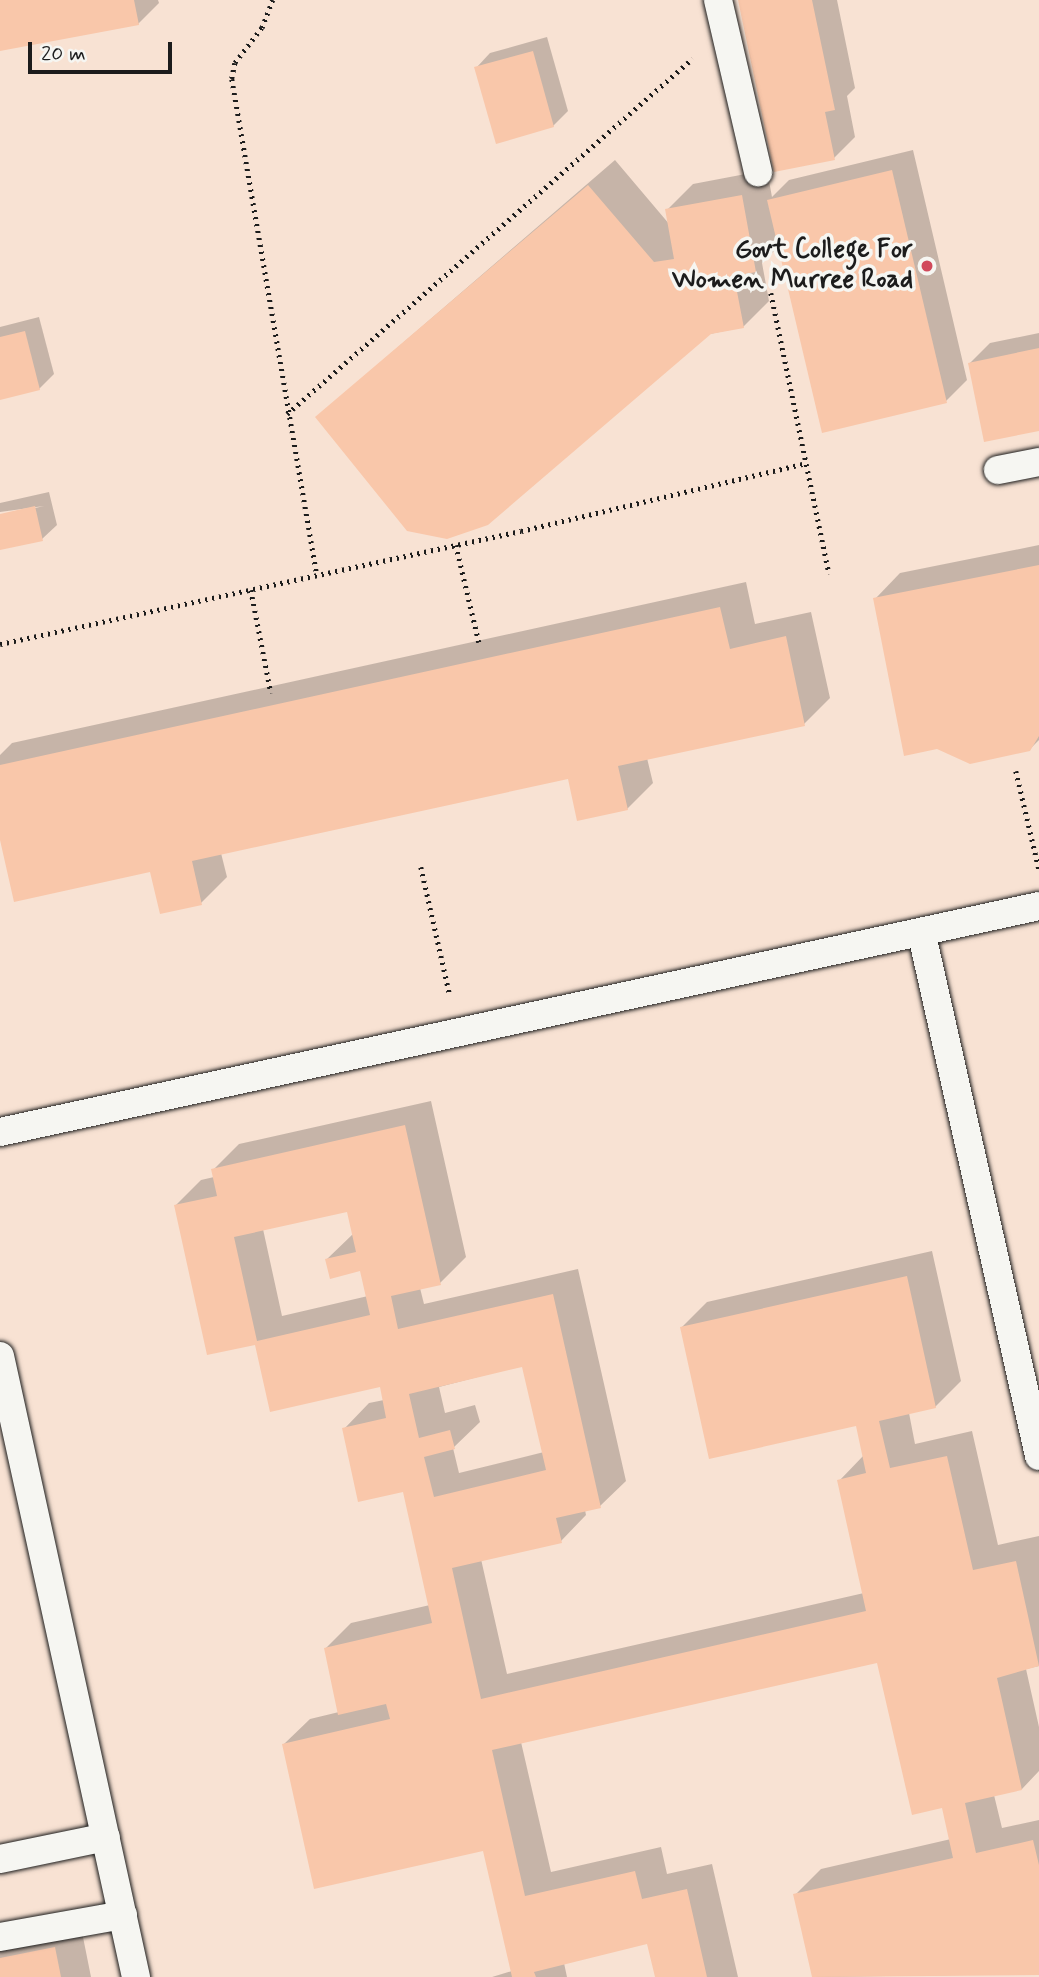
<!DOCTYPE html>
<style>
body{margin:0}
#map{position:relative;width:1039px;height:1977px;overflow:hidden;background:#f7ede4;font-family:Mynerve,sans-serif}
div>[style]{position:absolute}
[style*='--x']{left:calc(var(--x)*1px);top:calc(var(--y)*1px);width:calc(var(--w)*1px);rotate:calc(var(--a)*1deg)}
.built>*{inset:0;background:#f8e2d3}
.shadow>*{inset:0;background:#0003}
.building>*{inset:0;background:#f9c7aa}
.path>*{height:4.5px;margin-top:-2.25px;transform-origin:0;background:repeating-linear-gradient(90deg,#1c1c1c 0 2px,transparent 0 7px)}
.roads{filter:drop-shadow(0 0 2px #1c1c1c) drop-shadow(0 0 2px #1c1c1c)}
.service>*{height:28px;margin:-14px;padding:0 14px;transform-origin:14px;border-radius:14px;background:#f6f6f2}
.dots>*{width:19px;height:19px;translate:-50% -50%;box-sizing:border-box;border:4px solid #f6f6f2;border-radius:50%}
span{translate:-50% -50%;white-space:nowrap;text-align:center;line-height:1.15;-webkit-text-stroke:7px #f6f6f2;paint-order:stroke}
.poi-label{font-size:26px;color:#1c1c1c;font-weight:700}
.right{translate:-100% -50%;text-align:right}
.scale{position:absolute;left:28px;top:42px;width:144px;height:32px;box-sizing:border-box;border:4px solid #1c1c1c;border-top:0;padding-left:9px;font-size:21px;line-height:24px;white-space:nowrap;color:#1c1c1c;-webkit-text-stroke:5px #f6f6f2;paint-order:stroke}
</style>
<div id="map">
<div class="built">
<div style="clip-path:polygon(0 0,1039px 0,1039px 1977px,0 1977px)"></div>
</div>
<div class="shadow">
<div style="clip-path:polygon(0 0,158px 0,159px 3px,138px 24px,0 49px)"></div>
<div style="clip-path:polygon(739px 0,837px 0,855px 88px,847px 96px,855px 137px,834px 158px)"></div>
<div style="clip-path:polygon(547px 37px,568px 111px,553px 126px,476px 68px,490px 53px)"></div>
<div style="clip-path:polygon(913px 150px,967px 380px,946px 401px,779px 246px,762px 263px,769px 301px,743px 327px,317px 417px,615px 160px,670px 225px,667px 210px,693px 184px,767px 170px,772px 197px,789px 180px)"></div>
<div style="clip-path:polygon(39px 317px,54px 374px,39px 389px,0 398px,0 327px)"></div>
<div style="clip-path:polygon(1039px 333px,1039px 429px,969px 364px,990px 343px)"></div>
<div style="clip-path:polygon(49px 492px,57px 525px,42px 539px,0 549px,0 516px,44px 506px,0 512px,0 503px)"></div>
<div style="clip-path:polygon(1039px 545px,1039px 740px,1029px 750px,875px 599px,900px 573px)"></div>
<div style="clip-path:polygon(746px 582px,755px 624px,811px 612px,830px 698px,804px 724px,647px 758px,653px 783px,627px 809px,569px 777px,221px 853px,227px 877px,201px 903px,152px 870px,0 831px,0 755px,12px 743px)"></div>
<div style="clip-path:polygon(evenodd,431px 1101px,466px 1257px,440px 1283px,420px 1288px,424px 1304px,578px 1269px,626px 1481px,600px 1506px,585px 1510px,586px 1515px,561px 1541px,481px 1559px,507px 1674px,864px 1593px,839px 1481px,864px 1455px,857px 1424px,682px 1327px,707px 1302px,932px 1251px,961px 1381px,935px 1407px,909px 1413px,915px 1444px,972px 1431px,998px 1545px,1039px 1536px,1039px 1666px,1026px 1669px,1039px 1727px,1039px 1771px,1022px 1789px,994px 1795px,1002px 1828px,1039px 1820px,1039px 1974px,813px 1977px,795px 1895px,821px 1869px,951px 1839px,943px 1806px,879px 1661px,521px 1742px,551px 1872px,661px 1847px,667px 1874px,712px 1864px,738px 1977px,657px 1977px,649px 1942px,564px 1963px,567px 1977px,492px 1977px,512px 1971px,485px 1849px,284px 1744px,310px 1719px,339px 1712px,325px 1649px,351px 1623px,430px 1605px,404px 1490px,344px 1429px,369px 1403px,384px 1400px,381px 1385px,257px 1343px,176px 1205px,201px 1180px,214px 1177px,213px 1170px,239px 1144px,431px 1101px,349px 1210px,354px 1233px,327px 1259px,362px 1269px,368px 1296px,282px 1316px,263px 1229px,349px 1210px,431px 1101px,524px 1365px,544px 1452px,459px 1473px,453px 1448px,480px 1422px,475px 1405px,445px 1413px,439px 1387px,524px 1365px)"></div>
<div style="clip-path:polygon(80px 1922px,91px 1977px,0 1977px,0 1938px)"></div>
</div>
<div class="building">
<div style="clip-path:polygon(0 0,134px 0,139px 25px,0 51px)"></div>
<div style="clip-path:polygon(738px 0,812px 0,835px 110px,825px 112px,835px 160px,774px 172px)"></div>
<div style="clip-path:polygon(533px 51px,554px 127px,496px 144px,474px 67px)"></div>
<div style="clip-path:polygon(892px 170px,947px 403px,822px 433px,767px 200px)"></div>
<div style="clip-path:polygon(588px 185px,654px 262px,674px 259px,665px 209px,742px 195px,756px 272px,734px 276px,744px 328px,711px 334px,488px 525px,447px 539px,407px 531px,315px 417px)"></div>
<div style="clip-path:polygon(25px 331px,40px 390px,0 400px,0 337px)"></div>
<div style="clip-path:polygon(1039px 348px,1039px 431px,984px 442px,968px 363px)"></div>
<div style="clip-path:polygon(35px 506px,43px 541px,0 550px,0 514px)"></div>
<div style="clip-path:polygon(1039px 565px,1039px 736px,1030px 751px,970px 764px,937px 749px,904px 756px,873px 598px)"></div>
<div style="clip-path:polygon(720px 607px,730px 649px,786px 636px,805px 726px,618px 766px,628px 810px,577px 821px,568px 779px,192px 861px,202px 905px,160px 914px,150px 872px,14px 902px,0 840px,0 765px)"></div>
<div style="clip-path:polygon(evenodd,405px 1125px,441px 1285px,391px 1296px,398px 1329px,553px 1294px,601px 1508px,556px 1518px,562px 1543px,452px 1568px,481px 1699px,866px 1611px,837px 1480px,866px 1473px,856px 1426px,709px 1459px,680px 1327px,907px 1276px,936px 1408px,879px 1421px,890px 1468px,947px 1456px,973px 1570px,1016px 1561px,1039px 1666px,997px 1678px,1022px 1790px,965px 1803px,976px 1853px,1033px 1840px,1039px 1865px,1039px 1975px,812px 1977px,793px 1894px,953px 1858px,942px 1808px,912px 1815px,877px 1663px,492px 1750px,525px 1896px,635px 1871px,642px 1899px,687px 1889px,707px 1977px,655px 1977px,647px 1944px,534px 1972px,536px 1977px,512px 1977px,483px 1851px,314px 1889px,282px 1744px,390px 1719px,386px 1704px,338px 1715px,324px 1648px,432px 1623px,403px 1492px,358px 1502px,342px 1428px,386px 1418px,380px 1387px,270px 1412px,255px 1345px,207px 1355px,174px 1205px,217px 1196px,211px 1169px,405px 1125px,347px 1212px,356px 1252px,325px 1259px,330px 1279px,360px 1271px,370px 1315px,257px 1341px,234px 1237px,347px 1212px,405px 1125px,522px 1367px,546px 1470px,434px 1497px,424px 1457px,455px 1449px,450px 1430px,419px 1438px,409px 1394px,522px 1367px)"></div>
<div style="clip-path:polygon(55px 1947px,61px 1977px,0 1977px,0 1958px)"></div>
</div>
<div class="path">
<div style="--x:273;--y:0;--w:30;--a:111"></div>
<div style="--x:262;--y:28;--w:44;--a:127.6"></div>
<div style="--x:235;--y:63;--w:16;--a:101"></div>
<div style="--x:232;--y:79;--w:503;--a:80.28"></div>
<div style="--x:771;--y:293;--w:287;--a:78.3"></div>
<div style="--x:287;--y:414;--w:539;--a:-41.24"></div>
<div style="--x:456;--y:545;--w:100;--a:76.7"></div>
<div style="--x:251;--y:590;--w:105;--a:79"></div>
<div style="--x:0;--y:644;--w:533;--a:-12.24"></div>
<div style="--x:521;--y:531;--w:293;--a:-13.4"></div>
<div style="--x:1016;--y:771;--w:101;--a:76.8"></div>
<div style="--x:421;--y:867;--w:132;--a:77.3"></div>
</div>
<div class="roads">
<div class="service">
<div style="--x:718;--y:0;--w:177;--a:76.9"></div>
<div style="--x:998;--y:470;--w:42;--a:-11"></div>
<div style="--x:922;--y:935;--w:534;--a:77.34"></div>
<div style="--x:0;--y:1132;--w:1063;--a:-12.27"></div>
<div style="--x:0;--y:1356;--w:636;--a:77.65"></div>
<div style="--x:0;--y:1859;--w:108;--a:-11.7"></div>
<div style="--x:0;--y:1937;--w:125;--a:-10.1"></div>
</div>
</div>
<div class="dots">
<div style="left:927px;top:266px;background:#d1495b"></div>
</div>
<div class="poi-label">
<span class="right" style="left:913px;top:266px">Govt College For<br>Women Murree Road</span>
</div>
<div class="scale">20 m</div>
</div>
